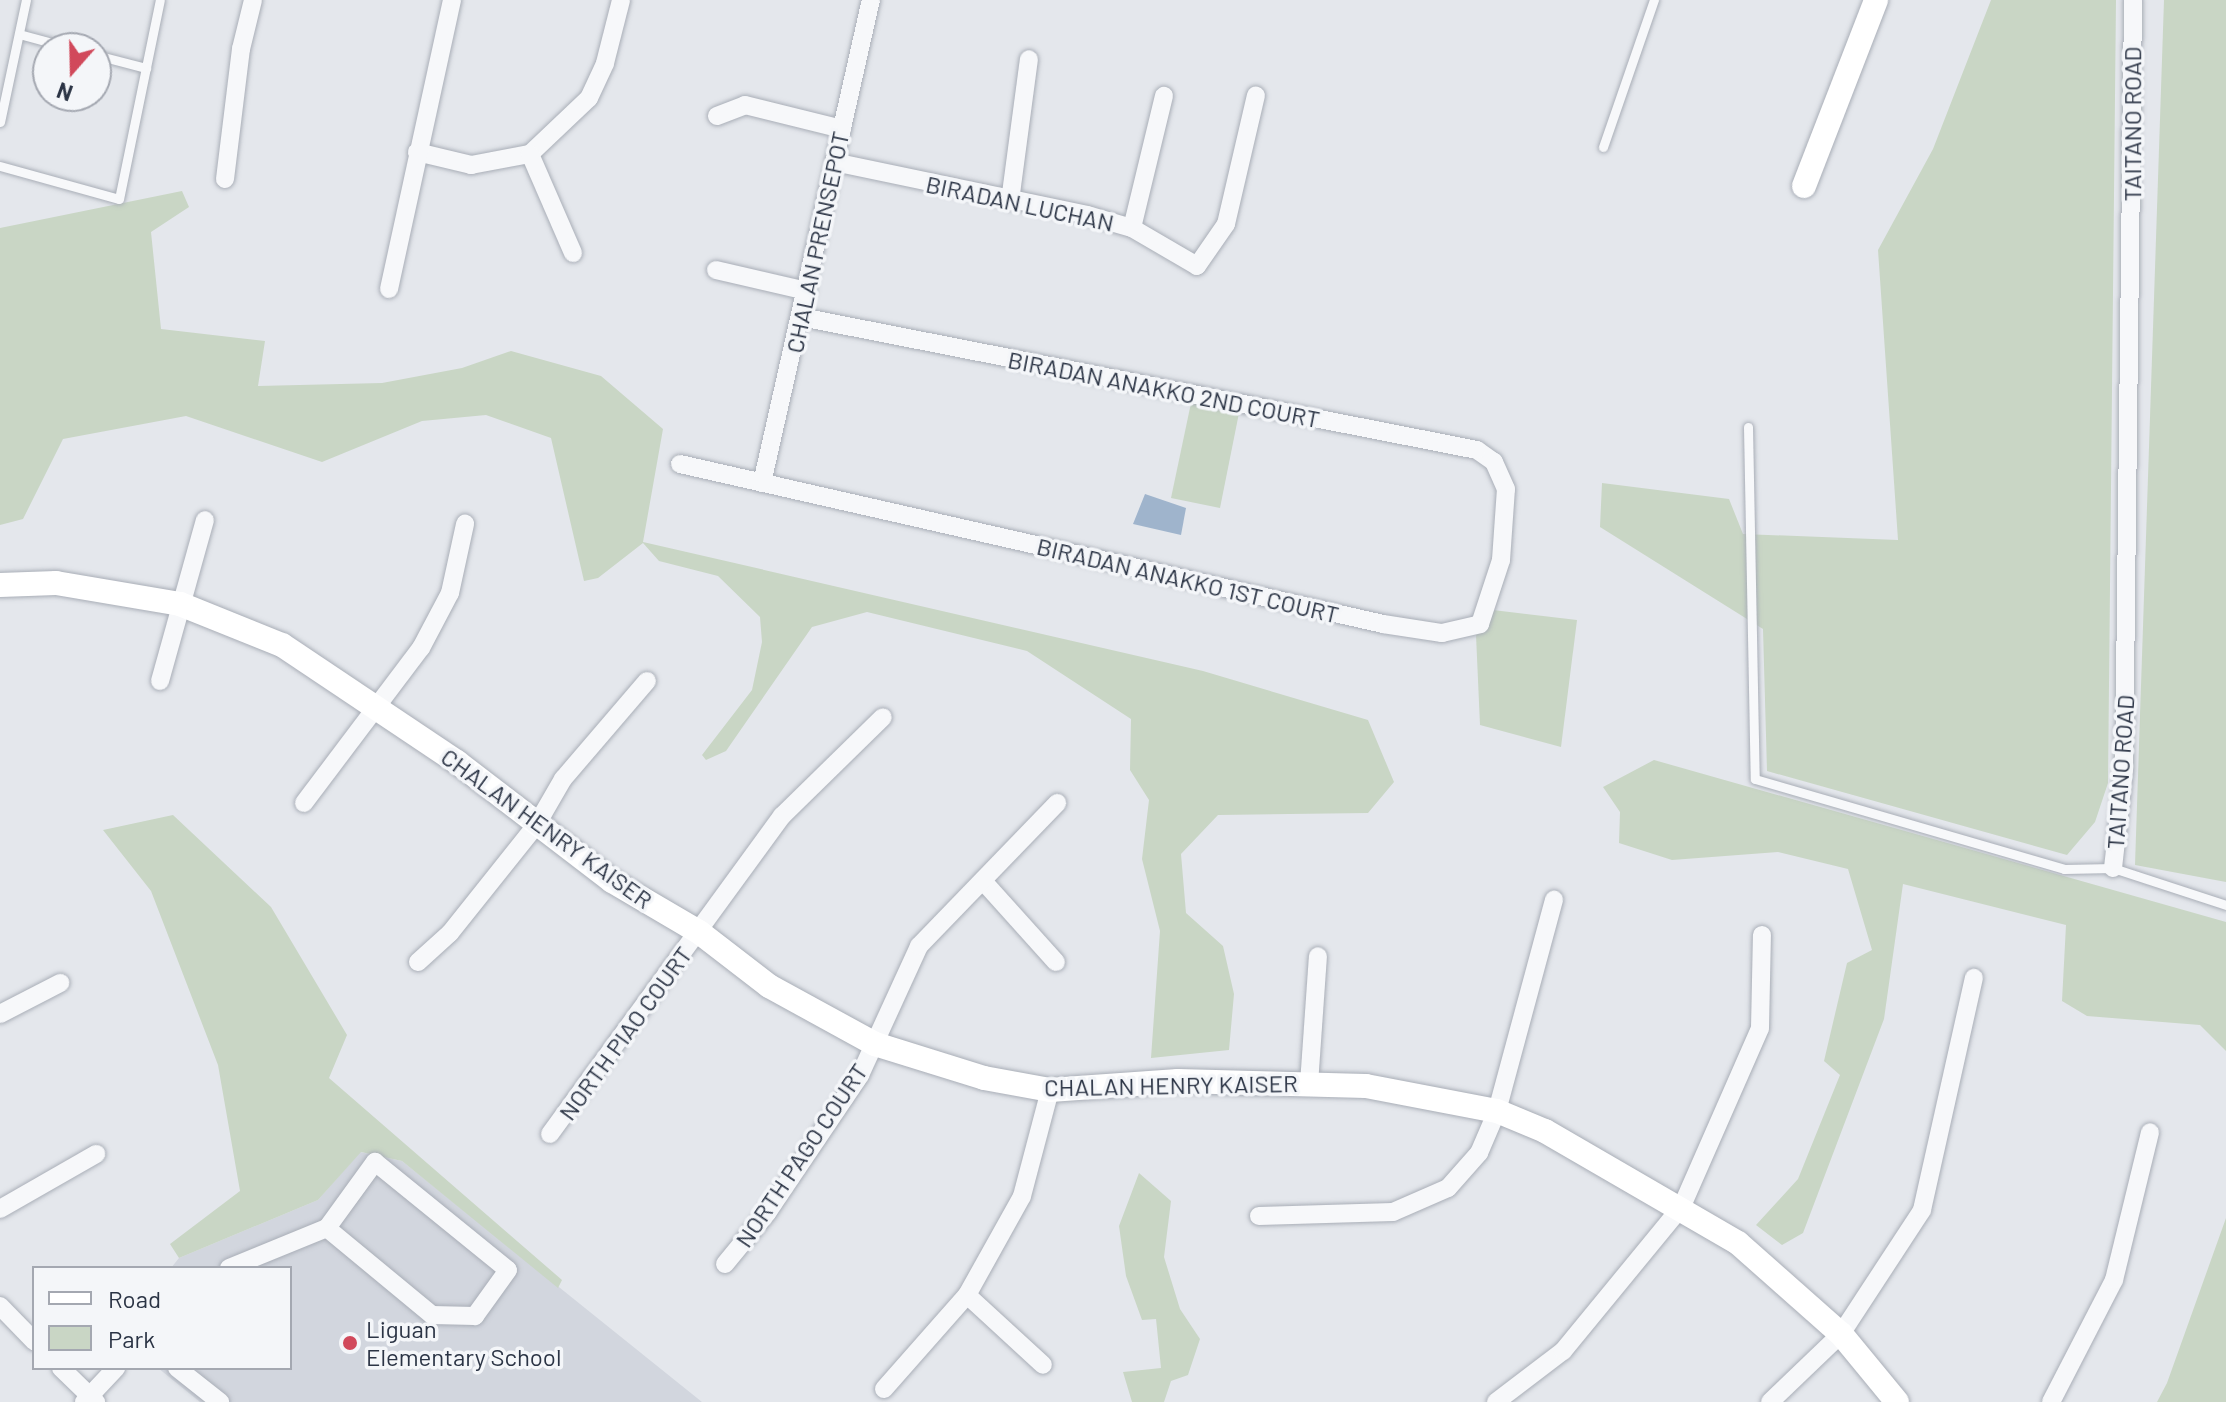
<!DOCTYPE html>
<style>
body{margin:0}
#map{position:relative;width:2226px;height:1402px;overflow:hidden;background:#e4e7ec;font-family:Barlow,sans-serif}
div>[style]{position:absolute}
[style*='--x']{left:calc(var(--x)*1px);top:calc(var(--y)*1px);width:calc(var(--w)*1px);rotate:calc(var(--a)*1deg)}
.built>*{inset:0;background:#d2d6de}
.green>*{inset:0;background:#c9d6c5}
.water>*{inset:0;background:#9fb4cc}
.roads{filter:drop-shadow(0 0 2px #a9aeb7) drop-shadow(0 0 2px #a9aeb7)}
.lane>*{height:9px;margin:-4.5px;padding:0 4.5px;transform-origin:4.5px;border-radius:4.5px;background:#f7f8fa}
.street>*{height:18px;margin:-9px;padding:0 9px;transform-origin:9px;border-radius:9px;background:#f7f8fa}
.secondary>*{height:24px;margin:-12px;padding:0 12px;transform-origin:12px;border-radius:12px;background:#fff}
.dots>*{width:22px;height:22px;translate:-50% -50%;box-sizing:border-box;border:4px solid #f4f6f9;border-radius:50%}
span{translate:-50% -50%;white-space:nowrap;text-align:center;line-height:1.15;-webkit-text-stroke:7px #f4f6f9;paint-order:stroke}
.street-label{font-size:24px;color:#2b3445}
.poi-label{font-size:24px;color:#2b3445}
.left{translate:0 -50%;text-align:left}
.legend{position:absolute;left:32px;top:1266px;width:260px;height:104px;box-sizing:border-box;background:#f4f6f9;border:2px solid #a4a8b1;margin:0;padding:10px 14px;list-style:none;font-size:24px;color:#2b3445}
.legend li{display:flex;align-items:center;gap:16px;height:40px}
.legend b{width:40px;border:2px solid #a4a8b1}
.north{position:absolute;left:32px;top:32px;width:80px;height:80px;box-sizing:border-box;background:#f4f6f9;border:2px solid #a4a8b1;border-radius:50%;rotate:200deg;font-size:22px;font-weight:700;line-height:32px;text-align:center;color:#2b3445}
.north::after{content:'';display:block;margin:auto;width:28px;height:36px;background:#d1495b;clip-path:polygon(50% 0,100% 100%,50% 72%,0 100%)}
</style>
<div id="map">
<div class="built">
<div style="clip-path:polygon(360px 1152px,402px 1161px,702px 1402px,200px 1402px,158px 1368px,290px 1368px,290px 1268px,171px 1268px,179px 1258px,318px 1200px)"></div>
</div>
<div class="green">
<div style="clip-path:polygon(1991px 0,2116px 0,2108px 783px,2095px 822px,2067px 855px,1767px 771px,1763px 629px,1600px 527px,1602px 483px,1729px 499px,1743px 534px,1898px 540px,1878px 250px,1933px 149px)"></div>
<div style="clip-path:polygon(2164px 0,2226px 0,2226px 882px,2135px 865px)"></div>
<div style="clip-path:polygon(182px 191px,189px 207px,151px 232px,161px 329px,265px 341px,258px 386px,382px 383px,462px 368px,511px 351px,601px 376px,663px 429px,643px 542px,1203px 671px,1368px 720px,1394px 782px,1368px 813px,1218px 815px,1181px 854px,1186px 913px,1223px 946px,1234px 994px,1229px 1050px,1151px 1058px,1160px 931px,1142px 859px,1149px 800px,1130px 770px,1131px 719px,1027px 651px,867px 612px,812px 627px,726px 751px,706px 760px,702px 755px,752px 690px,762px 642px,760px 617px,718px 576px,659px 561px,643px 543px,598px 578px,584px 581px,551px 438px,486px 415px,422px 421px,322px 462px,186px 416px,63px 439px,23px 519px,0 525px,0 228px)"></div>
<div style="clip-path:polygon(1191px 403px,1239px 413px,1220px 508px,1171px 498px)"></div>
<div style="clip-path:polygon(1493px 610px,1577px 620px,1561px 747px,1480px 725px,1476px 635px)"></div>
<div style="clip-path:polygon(1654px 760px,2226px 922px,2226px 1051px,2200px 1025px,2087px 1016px,2062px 1001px,2066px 925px,1903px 884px,1884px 1019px,1803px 1233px,1782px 1245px,1756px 1225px,1798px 1179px,1840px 1075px,1824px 1061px,1847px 963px,1872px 950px,1848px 869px,1778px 852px,1672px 860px,1619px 843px,1620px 812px,1603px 787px)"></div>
<div style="clip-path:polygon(173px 815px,271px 907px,347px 1035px,329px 1078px,562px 1280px,558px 1288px,402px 1161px,361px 1152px,318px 1200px,179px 1258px,170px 1244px,240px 1191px,218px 1065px,151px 891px,103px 830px)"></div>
<div style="clip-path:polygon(1139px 1173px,1171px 1201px,1164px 1257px,1180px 1309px,1200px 1339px,1188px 1375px,1171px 1381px,1164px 1402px,1132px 1402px,1123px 1372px,1161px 1368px,1156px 1319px,1142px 1320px,1126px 1276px,1119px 1226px)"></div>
<div style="clip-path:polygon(2226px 1218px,2226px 1402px,2157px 1402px,2167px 1383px)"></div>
</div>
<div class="water">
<div style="clip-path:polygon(1145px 494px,1186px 508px,1181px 535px,1133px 524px)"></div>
</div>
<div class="roads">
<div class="lane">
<div style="--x:19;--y:34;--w:54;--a:15.1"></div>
<div style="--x:96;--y:55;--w:52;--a:14.6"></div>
<div style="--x:0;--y:122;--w:125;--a:-78"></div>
<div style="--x:1603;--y:147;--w:156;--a:-70.9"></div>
<div style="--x:0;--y:166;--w:123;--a:15.5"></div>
<div style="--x:119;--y:199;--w:203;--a:-78.4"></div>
<div style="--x:1748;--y:427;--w:352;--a:88.9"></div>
<div style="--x:1755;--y:779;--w:322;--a:16.2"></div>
<div style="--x:2064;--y:869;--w:49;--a:-1.2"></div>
<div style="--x:2113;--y:868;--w:119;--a:18.1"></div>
</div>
<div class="street">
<div style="--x:717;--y:116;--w:30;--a:-21"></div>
<div style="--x:745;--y:105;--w:100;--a:13.9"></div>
<div style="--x:417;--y:152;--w:56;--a:13.5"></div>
<div style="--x:471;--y:165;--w:60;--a:-10.6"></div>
<div style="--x:530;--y:154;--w:81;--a:-43.5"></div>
<div style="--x:589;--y:98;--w:38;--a:-65"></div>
<div style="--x:605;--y:63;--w:65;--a:-75.7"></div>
<div style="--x:530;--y:154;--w:108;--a:66.5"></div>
<div style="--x:834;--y:162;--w:258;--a:11.8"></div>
<div style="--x:1087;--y:215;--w:47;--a:16.1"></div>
<div style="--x:1132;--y:228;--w:75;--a:30.3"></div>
<div style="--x:1197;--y:266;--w:51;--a:-55.4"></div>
<div style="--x:1226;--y:224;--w:132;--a:-76.9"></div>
<div style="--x:225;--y:179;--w:131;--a:-83"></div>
<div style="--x:241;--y:49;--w:50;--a:-76.2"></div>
<div style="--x:1010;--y:201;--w:143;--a:-82.4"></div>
<div style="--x:1132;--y:228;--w:136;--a:-76.4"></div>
<div style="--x:716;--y:270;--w:93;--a:13"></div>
<div style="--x:389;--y:289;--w:296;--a:-77.7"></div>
<div style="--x:680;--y:464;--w:721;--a:12.82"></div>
<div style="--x:1383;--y:624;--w:60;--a:8.7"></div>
<div style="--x:1442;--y:633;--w:39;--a:-13"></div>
<div style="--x:1480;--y:624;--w:67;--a:-71.8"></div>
<div style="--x:1501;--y:560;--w:71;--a:-86"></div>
<div style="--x:1506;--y:489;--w:30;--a:-114"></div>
<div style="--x:1494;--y:462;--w:21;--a:-145"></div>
<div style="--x:1477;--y:450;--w:689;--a:-168.87"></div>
<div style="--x:762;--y:483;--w:495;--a:-77.3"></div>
<div style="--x:160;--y:681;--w:167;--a:-74.4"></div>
<div style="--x:304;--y:803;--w:194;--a:-53"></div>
<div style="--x:421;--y:648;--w:62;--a:-62.2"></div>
<div style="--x:450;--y:593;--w:71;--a:-77.7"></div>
<div style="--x:2113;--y:868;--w:99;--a:-83.6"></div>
<div style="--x:2124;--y:770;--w:770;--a:-89.33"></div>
<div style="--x:983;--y:881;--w:109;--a:48"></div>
<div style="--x:418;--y:962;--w:43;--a:-42.2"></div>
<div style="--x:450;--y:933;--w:139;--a:-51.4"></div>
<div style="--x:537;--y:824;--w:52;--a:-60"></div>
<div style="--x:563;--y:779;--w:129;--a:-49.4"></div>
<div style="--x:0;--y:1014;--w:68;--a:-27.3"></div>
<div style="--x:1309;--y:1084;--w:128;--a:-86"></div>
<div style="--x:550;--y:1134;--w:394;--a:-53.9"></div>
<div style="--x:782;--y:816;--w:141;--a:-44.4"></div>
<div style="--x:0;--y:1209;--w:111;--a:-29.8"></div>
<div style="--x:1259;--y:1216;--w:134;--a:-1.7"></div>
<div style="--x:1393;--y:1212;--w:60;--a:-23.6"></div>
<div style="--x:1448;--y:1188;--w:47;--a:-48.5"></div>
<div style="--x:1479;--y:1153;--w:46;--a:-66.8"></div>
<div style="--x:1497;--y:1111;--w:219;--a:-74.9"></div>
<div style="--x:725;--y:1264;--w:66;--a:-50.5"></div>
<div style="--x:767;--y:1213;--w:166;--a:-56"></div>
<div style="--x:860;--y:1075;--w:142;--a:-65.4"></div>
<div style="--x:919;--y:946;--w:199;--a:-46"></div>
<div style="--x:229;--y:1268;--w:106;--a:-22.2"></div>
<div style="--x:327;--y:1228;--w:82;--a:-54"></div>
<div style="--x:375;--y:1162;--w:171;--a:39.1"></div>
<div style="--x:508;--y:1270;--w:57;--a:125.7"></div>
<div style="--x:475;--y:1316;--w:43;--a:-178.7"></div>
<div style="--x:432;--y:1315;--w:136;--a:-140.4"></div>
<div style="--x:967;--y:1295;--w:103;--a:42.6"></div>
<div style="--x:0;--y:1306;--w:49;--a:45.8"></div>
<div style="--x:61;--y:1368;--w:49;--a:44.2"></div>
<div style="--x:177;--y:1368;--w:55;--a:38.3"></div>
<div style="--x:884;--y:1389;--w:125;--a:-48.6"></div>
<div style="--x:967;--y:1295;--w:113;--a:-60.9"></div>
<div style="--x:1022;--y:1196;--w:110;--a:-75.2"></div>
<div style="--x:84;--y:1402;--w:47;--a:-46.7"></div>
<div style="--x:1496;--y:1402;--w:84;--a:-37.3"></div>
<div style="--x:1563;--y:1351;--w:188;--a:-50.6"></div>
<div style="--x:1682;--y:1206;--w:194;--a:-66.3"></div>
<div style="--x:1760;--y:1028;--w:93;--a:-88.8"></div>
<div style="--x:1770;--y:1402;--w:98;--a:-43.8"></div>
<div style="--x:1841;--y:1334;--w:148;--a:-56.8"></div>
<div style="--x:1922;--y:1210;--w:238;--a:-77.4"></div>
<div style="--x:2051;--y:1402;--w:137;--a:-62.7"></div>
<div style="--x:2114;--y:1280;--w:152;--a:-76.3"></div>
</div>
<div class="secondary">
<div style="--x:1804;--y:186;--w:199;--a:-68.8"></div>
<div style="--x:0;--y:585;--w:56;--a:-2"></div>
<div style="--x:56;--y:583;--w:126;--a:9.6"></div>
<div style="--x:180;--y:604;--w:110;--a:21.9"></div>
<div style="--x:282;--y:645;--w:211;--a:33.8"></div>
<div style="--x:457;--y:762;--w:195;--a:37.5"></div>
<div style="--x:612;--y:881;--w:101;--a:30.4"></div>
<div style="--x:699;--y:932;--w:88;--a:37.6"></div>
<div style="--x:769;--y:986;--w:121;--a:28.7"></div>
<div style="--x:875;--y:1044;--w:114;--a:17.3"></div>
<div style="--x:984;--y:1078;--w:67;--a:10.3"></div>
<div style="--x:1050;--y:1090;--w:128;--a:-4"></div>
<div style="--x:1178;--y:1081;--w:188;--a:1.5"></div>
<div style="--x:1366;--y:1086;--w:133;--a:10.8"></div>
<div style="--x:1497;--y:1111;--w:52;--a:22.6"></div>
<div style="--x:1545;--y:1131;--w:223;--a:30.1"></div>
<div style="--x:1738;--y:1243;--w:137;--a:41.5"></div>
<div style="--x:1841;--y:1334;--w:88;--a:50.5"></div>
</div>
</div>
<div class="dots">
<div style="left:350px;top:1343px;background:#d1495b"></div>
</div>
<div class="street-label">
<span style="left:2132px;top:124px;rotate:-90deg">TAITANO ROAD</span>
<span style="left:1020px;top:203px;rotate:12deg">BIRADAN LUCHAN</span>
<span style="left:817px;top:242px;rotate:-78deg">CHALAN PRENSEPOT</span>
<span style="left:1164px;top:389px;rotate:11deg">BIRADAN ANAKKO 2ND COURT</span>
<span style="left:1188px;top:580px;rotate:13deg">BIRADAN ANAKKO 1ST COURT</span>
<span style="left:2120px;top:772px;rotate:-86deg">TAITANO ROAD</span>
<span style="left:547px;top:828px;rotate:36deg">CHALAN HENRY KAISER</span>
<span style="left:625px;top:1033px;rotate:-54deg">NORTH PIAO COURT</span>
<span style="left:1171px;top:1085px;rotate:-1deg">CHALAN HENRY KAISER</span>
<span style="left:801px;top:1155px;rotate:-56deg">NORTH PAGO COURT</span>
</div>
<div class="poi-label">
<span class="left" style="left:366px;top:1343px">Liguan<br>Elementary School</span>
</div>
<ul class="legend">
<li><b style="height:10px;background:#fff"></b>Road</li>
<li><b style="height:22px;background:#c9d6c5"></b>Park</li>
</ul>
<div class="north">N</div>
</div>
